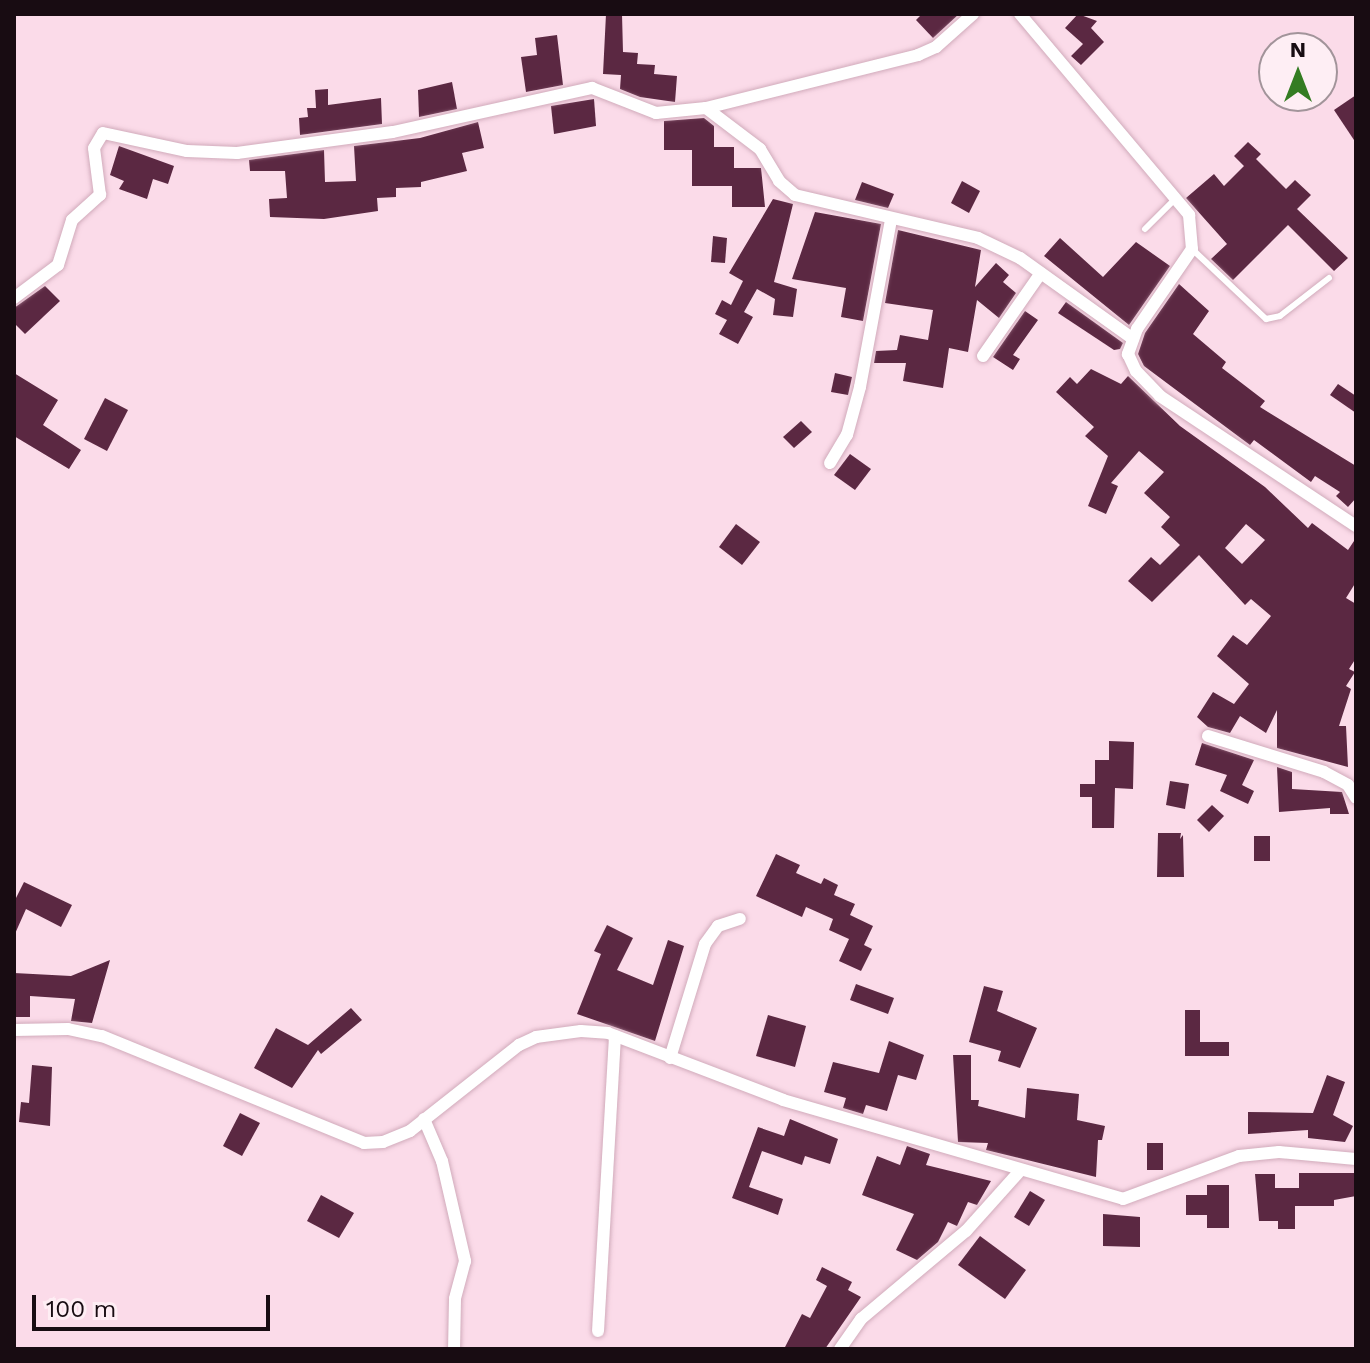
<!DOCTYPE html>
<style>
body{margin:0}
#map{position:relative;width:1370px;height:1363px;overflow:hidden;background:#fbdbe9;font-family:"Work Sans",sans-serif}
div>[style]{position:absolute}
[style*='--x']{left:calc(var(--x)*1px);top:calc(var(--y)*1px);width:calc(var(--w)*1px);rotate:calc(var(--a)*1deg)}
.building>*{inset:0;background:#5b2842}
.roads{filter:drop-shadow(0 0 2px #d1abbb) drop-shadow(0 0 2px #d1abbb)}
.service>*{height:6px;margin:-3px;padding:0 3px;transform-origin:3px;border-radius:3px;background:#fff}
.minor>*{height:12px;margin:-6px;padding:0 6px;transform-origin:6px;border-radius:6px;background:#fff}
span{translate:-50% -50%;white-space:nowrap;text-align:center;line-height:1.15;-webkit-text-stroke:8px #feeef4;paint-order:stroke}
.frame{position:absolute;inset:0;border:16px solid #180c12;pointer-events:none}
.north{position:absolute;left:1258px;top:32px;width:80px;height:80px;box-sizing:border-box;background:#feeef4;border:2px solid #a2949a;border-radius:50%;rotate:0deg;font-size:22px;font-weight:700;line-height:32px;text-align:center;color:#180c12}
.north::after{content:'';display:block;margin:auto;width:28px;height:36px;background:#347c22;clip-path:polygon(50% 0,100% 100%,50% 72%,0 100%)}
.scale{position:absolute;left:32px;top:1295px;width:238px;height:36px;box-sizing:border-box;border:4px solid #180c12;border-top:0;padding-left:10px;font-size:24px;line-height:28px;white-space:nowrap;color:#180c12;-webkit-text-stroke:6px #feeef4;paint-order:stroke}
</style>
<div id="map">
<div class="building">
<div style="clip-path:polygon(606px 14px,622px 14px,623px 52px,638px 53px,637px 64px,655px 65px,654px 74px,677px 76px,675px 102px,640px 97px,620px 89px,621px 75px,603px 74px)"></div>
<div style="clip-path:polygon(922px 14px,959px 14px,933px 38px,916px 20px)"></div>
<div style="clip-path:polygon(1078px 14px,1097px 21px,1091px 28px,1104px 42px,1081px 65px,1071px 56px,1083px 44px,1065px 28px)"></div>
<div style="clip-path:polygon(557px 35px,563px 85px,526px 92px,521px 57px,537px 55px,535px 38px)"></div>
<div style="clip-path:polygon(452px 82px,457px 109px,419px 117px,418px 90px)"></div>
<div style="clip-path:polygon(328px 89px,328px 105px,381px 98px,382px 124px,300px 135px,299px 118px,308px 117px,307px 108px,316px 108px,315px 90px)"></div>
<div style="clip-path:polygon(1356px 95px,1356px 143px,1334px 110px)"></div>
<div style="clip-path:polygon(594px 99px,596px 126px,554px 134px,551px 106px)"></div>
<div style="clip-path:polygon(704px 118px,714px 126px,714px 147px,734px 147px,734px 168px,761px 168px,765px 207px,732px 207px,732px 186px,692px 186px,692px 150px,664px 150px,664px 121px)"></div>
<div style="clip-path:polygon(478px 122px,484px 148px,462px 153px,467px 171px,421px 182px,421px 187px,396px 188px,396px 197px,377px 198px,378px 211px,324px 219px,270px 217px,269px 199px,287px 198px,285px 171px,250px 171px,249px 160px,324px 150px,325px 182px,356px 181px,354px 146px,420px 138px)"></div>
<div style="clip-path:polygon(1248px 142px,1261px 154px,1256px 159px,1286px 189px,1295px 180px,1311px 195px,1297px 209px,1348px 258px,1334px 271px,1288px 225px,1233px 280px,1211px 259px,1227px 244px,1186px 198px,1214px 174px,1224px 186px,1244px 166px,1234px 156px)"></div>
<div style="clip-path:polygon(119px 146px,174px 166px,168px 184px,153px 179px,147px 199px,119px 189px,124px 181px,110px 175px)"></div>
<div style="clip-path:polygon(962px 181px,980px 191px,969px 213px,951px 203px)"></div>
<div style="clip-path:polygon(862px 182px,894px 194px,888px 208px,855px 200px)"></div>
<div style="clip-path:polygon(773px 199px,793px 204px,774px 282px,797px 289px,793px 317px,773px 315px,775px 299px,757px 289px,744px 312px,753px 317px,738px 344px,719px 334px,727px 320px,715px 314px,722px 300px,731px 305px,743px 281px,729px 273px)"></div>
<div style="clip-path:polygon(815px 212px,881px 224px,863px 321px,841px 317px,846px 288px,792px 279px)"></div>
<div style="clip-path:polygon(898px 230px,981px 250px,975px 287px,996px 263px,1009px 275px,1003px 282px,1016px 293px,999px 318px,977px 300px,968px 352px,949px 348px,943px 388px,903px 381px,906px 363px,874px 363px,876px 351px,897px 350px,900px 335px,928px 340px,933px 310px,885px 303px)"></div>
<div style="clip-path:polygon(713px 236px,727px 238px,725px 263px,711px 262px)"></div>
<div style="clip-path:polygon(1060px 238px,1103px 277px,1136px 242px,1170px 266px,1129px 325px,1044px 256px)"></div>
<div style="clip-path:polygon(1179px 284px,1209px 311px,1193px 334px,1226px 362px,1222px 368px,1265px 401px,1260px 407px,1356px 466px,1356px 498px,1348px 507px,1336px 496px,1340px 492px,1315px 476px,1311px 482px,1254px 440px,1250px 445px,1144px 366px,1138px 354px,1145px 333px)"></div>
<div style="clip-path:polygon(45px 286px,60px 301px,25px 334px,14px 323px,14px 308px)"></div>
<div style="clip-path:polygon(1066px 302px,1123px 343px,1120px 349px,1114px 350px,1058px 313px)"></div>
<div style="clip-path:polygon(1025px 311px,1038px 320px,1013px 355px,1020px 359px,1013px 370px,993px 357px)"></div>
<div style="clip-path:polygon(evenodd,1091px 369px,1121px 384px,1128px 376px,1180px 426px,1265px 487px,1308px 528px,1312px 523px,1348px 550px,1356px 538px,1356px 582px,1346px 598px,1356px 604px,1356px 658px,1349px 669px,1355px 672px,1346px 686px,1351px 689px,1339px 726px,1346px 726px,1348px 767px,1277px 748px,1277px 710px,1266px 733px,1240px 716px,1230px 733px,1208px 727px,1197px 717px,1213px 692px,1234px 704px,1249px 684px,1217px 656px,1233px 635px,1247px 645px,1271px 616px,1251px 599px,1245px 605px,1199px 555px,1152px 602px,1128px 581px,1151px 557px,1160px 565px,1180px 545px,1161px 527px,1170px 517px,1144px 493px,1164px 472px,1139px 451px,1111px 483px,1118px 486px,1106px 514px,1088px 506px,1108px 456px,1085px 436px,1094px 427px,1056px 392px,1070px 377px,1077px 384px,1091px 369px,1246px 524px,1265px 540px,1242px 564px,1225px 548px,1246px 524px)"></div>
<div style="clip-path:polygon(14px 373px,58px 400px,43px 425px,81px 450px,69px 469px,14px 436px)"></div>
<div style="clip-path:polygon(835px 373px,852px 377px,848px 395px,831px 392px)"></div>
<div style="clip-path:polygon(1338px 384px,1356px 396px,1356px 413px,1330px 395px)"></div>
<div style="clip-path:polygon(105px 398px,128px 410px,107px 451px,84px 439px)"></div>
<div style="clip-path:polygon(801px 421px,812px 432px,794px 448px,783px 437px)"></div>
<div style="clip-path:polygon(850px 454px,871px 469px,855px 490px,834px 475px)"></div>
<div style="clip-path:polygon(736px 524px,760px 542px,742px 565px,719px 547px)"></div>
<div style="clip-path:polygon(1109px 741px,1134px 742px,1133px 789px,1115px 788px,1114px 828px,1092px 828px,1092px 797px,1080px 797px,1080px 784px,1095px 784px,1095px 760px,1109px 760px)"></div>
<div style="clip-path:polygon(1202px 743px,1254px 760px,1242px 785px,1254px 791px,1248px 804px,1220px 791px,1227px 775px,1195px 765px)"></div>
<div style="clip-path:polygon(1277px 767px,1292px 772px,1292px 789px,1342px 792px,1349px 814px,1330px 814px,1330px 808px,1279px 812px)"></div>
<div style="clip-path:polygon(1170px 781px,1189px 784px,1185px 809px,1166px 805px)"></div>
<div style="clip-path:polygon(1212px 805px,1224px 816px,1209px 832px,1197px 820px)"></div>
<div style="clip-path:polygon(1158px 833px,1181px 833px,1180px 839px,1183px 835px,1184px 877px,1157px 877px)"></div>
<div style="clip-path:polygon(1254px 836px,1270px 836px,1270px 861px,1254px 861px)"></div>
<div style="clip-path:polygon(776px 854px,800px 865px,796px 873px,821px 884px,824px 878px,838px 885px,834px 895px,855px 904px,850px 915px,873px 926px,864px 945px,872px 949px,861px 971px,839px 961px,849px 939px,829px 930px,833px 919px,806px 907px,802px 917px,756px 896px)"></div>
<div style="clip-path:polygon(24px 882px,72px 905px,61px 927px,26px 909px,14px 936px,14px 902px)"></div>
<div style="clip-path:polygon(607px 925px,633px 938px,617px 970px,653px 985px,668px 940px,684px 946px,655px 1041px,577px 1014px,601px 954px,594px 951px)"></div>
<div style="clip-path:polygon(110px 960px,92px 1023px,71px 1021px,75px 999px,30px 996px,30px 1017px,14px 1017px,14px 973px,71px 976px)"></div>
<div style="clip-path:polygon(856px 984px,894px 998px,888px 1014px,850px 1000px)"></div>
<div style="clip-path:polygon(984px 986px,1003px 991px,997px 1011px,1037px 1028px,1020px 1068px,998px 1061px,1001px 1051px,969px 1042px)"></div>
<div style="clip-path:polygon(351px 1008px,362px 1020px,321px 1054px,318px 1050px,292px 1088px,254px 1068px,276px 1028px,308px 1045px)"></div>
<div style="clip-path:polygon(1185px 1010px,1200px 1010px,1200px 1042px,1229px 1042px,1229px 1056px,1185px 1056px)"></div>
<div style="clip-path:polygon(768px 1015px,806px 1026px,795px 1067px,756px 1056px)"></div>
<div style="clip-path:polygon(889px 1041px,924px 1055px,916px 1080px,898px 1075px,887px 1111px,866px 1105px,863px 1114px,843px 1108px,846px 1098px,824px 1092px,833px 1062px,879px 1073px)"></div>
<div style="clip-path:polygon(953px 1055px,971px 1055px,971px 1100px,979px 1100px,978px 1106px,1025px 1118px,1027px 1088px,1079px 1094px,1077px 1120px,1105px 1126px,1102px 1140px,1098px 1140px,1096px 1177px,986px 1150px,988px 1143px,958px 1142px)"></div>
<div style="clip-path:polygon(32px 1065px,52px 1067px,50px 1126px,19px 1122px,21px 1102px,29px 1103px)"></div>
<div style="clip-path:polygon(1327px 1075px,1345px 1082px,1333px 1115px,1353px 1126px,1345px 1142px,1308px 1138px,1308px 1130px,1248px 1134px,1248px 1112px,1313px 1113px)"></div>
<div style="clip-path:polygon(240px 1113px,260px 1123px,242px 1156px,223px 1146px)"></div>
<div style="clip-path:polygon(790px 1119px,838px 1139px,830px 1164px,805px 1156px,802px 1165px,762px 1151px,749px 1187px,783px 1199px,778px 1215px,732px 1198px,758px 1127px,784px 1136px)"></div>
<div style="clip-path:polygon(1147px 1143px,1163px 1143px,1163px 1170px,1147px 1170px)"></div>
<div style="clip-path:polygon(907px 1146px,930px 1154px,926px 1165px,991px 1181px,977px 1205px,968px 1202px,957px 1226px,948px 1222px,938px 1242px,917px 1260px,896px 1250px,914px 1214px,862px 1195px,877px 1156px,900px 1165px)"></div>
<div style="clip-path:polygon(1299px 1173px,1356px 1173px,1356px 1196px,1334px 1200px,1334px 1206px,1295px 1206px,1295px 1229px,1278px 1229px,1278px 1221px,1259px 1221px,1255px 1174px,1275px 1174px,1275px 1188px,1299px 1188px)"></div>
<div style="clip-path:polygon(1207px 1185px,1229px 1185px,1229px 1228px,1207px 1228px,1207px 1215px,1186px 1215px,1186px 1195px,1207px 1195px)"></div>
<div style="clip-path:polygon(1030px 1191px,1045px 1200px,1029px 1226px,1014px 1217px)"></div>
<div style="clip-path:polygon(321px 1195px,354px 1213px,339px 1238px,307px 1221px)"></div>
<div style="clip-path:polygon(1103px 1214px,1140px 1217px,1140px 1247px,1103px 1246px)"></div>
<div style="clip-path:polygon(980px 1236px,1026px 1270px,1005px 1299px,958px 1265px)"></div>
<div style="clip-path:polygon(822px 1267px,852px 1282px,848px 1290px,861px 1297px,825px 1349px,784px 1349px,802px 1314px,810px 1318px,827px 1286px,816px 1280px)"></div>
</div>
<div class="roads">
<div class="service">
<div style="--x:1145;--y:229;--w:42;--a:-45"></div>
<div style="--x:1192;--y:249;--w:102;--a:43.4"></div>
<div style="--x:1266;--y:319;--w:14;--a:-12"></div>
<div style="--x:1280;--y:316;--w:62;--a:-37.8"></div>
</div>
<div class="minor">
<div style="--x:1020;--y:14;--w:263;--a:49.9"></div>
<div style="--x:1189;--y:215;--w:34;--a:85"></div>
<div style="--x:1192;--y:249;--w:97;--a:124.5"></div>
<div style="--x:1137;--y:329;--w:27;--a:110"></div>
<div style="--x:1128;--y:354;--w:19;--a:65"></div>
<div style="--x:1136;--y:371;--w:35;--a:46"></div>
<div style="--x:1160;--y:396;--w:235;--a:33.6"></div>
<div style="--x:706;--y:108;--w:219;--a:-14"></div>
<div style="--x:918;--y:55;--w:20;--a:-24"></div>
<div style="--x:936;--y:47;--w:50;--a:-41.7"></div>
<div style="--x:14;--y:298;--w:55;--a:-36.9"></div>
<div style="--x:58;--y:265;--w:47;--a:-72.7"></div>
<div style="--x:72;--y:220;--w:38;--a:-42"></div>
<div style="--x:100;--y:195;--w:47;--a:-97.3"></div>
<div style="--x:94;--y:148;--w:17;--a:-59"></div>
<div style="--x:103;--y:133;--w:86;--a:12.1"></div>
<div style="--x:187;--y:151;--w:50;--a:2.3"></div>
<div style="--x:237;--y:153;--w:157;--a:-7.7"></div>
<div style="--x:393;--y:132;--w:204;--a:-12.5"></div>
<div style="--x:592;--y:88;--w:69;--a:21.3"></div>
<div style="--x:656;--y:113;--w:50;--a:-5.7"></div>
<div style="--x:706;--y:108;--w:68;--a:37.2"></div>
<div style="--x:760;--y:149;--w:37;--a:59"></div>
<div style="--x:779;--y:181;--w:21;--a:41"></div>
<div style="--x:795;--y:195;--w:188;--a:13.2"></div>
<div style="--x:978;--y:238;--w:47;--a:25.5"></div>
<div style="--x:1020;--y:258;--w:139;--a:35.6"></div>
<div style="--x:983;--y:356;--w:101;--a:-55.1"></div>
<div style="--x:830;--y:463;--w:33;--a:-59"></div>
<div style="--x:847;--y:435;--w:50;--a:-74.8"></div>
<div style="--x:860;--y:387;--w:170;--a:-79.5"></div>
<div style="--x:1208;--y:736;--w:121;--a:17.2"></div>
<div style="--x:1324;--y:772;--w:27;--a:28"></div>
<div style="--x:1348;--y:785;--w:15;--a:58"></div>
<div style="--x:14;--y:1030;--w:54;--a:-1.1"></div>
<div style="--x:68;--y:1029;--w:35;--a:12"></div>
<div style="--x:102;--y:1036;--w:283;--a:22.2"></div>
<div style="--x:364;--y:1143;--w:19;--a:-3"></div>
<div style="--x:383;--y:1142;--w:29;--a:-22"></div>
<div style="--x:410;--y:1131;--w:139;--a:-38.3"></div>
<div style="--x:519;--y:1045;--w:19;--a:-25"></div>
<div style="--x:536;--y:1037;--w:45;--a:-7.6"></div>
<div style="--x:581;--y:1031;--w:27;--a:4"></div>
<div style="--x:608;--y:1033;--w:187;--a:20.9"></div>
<div style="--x:783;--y:1100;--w:354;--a:16.2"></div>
<div style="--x:1123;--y:1199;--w:124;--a:-20.3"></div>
<div style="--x:1239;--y:1156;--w:40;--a:-5.7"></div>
<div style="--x:1279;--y:1152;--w:77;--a:5.2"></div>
<div style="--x:670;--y:1058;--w:119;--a:-72.9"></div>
<div style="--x:705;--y:944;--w:22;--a:-54"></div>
<div style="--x:718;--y:926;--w:23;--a:-18"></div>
<div style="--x:424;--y:1119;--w:46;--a:66.8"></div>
<div style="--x:442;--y:1161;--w:103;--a:77"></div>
<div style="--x:465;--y:1261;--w:39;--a:105"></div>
<div style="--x:455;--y:1299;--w:50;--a:91.1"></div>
<div style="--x:598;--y:1331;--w:295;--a:-86.7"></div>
<div style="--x:840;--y:1349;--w:37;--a:-55"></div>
<div style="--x:861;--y:1319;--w:137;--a:-40"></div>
<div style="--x:966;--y:1231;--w:79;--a:-48.1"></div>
</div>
</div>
<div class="frame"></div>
<div class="north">N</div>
<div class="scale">100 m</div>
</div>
